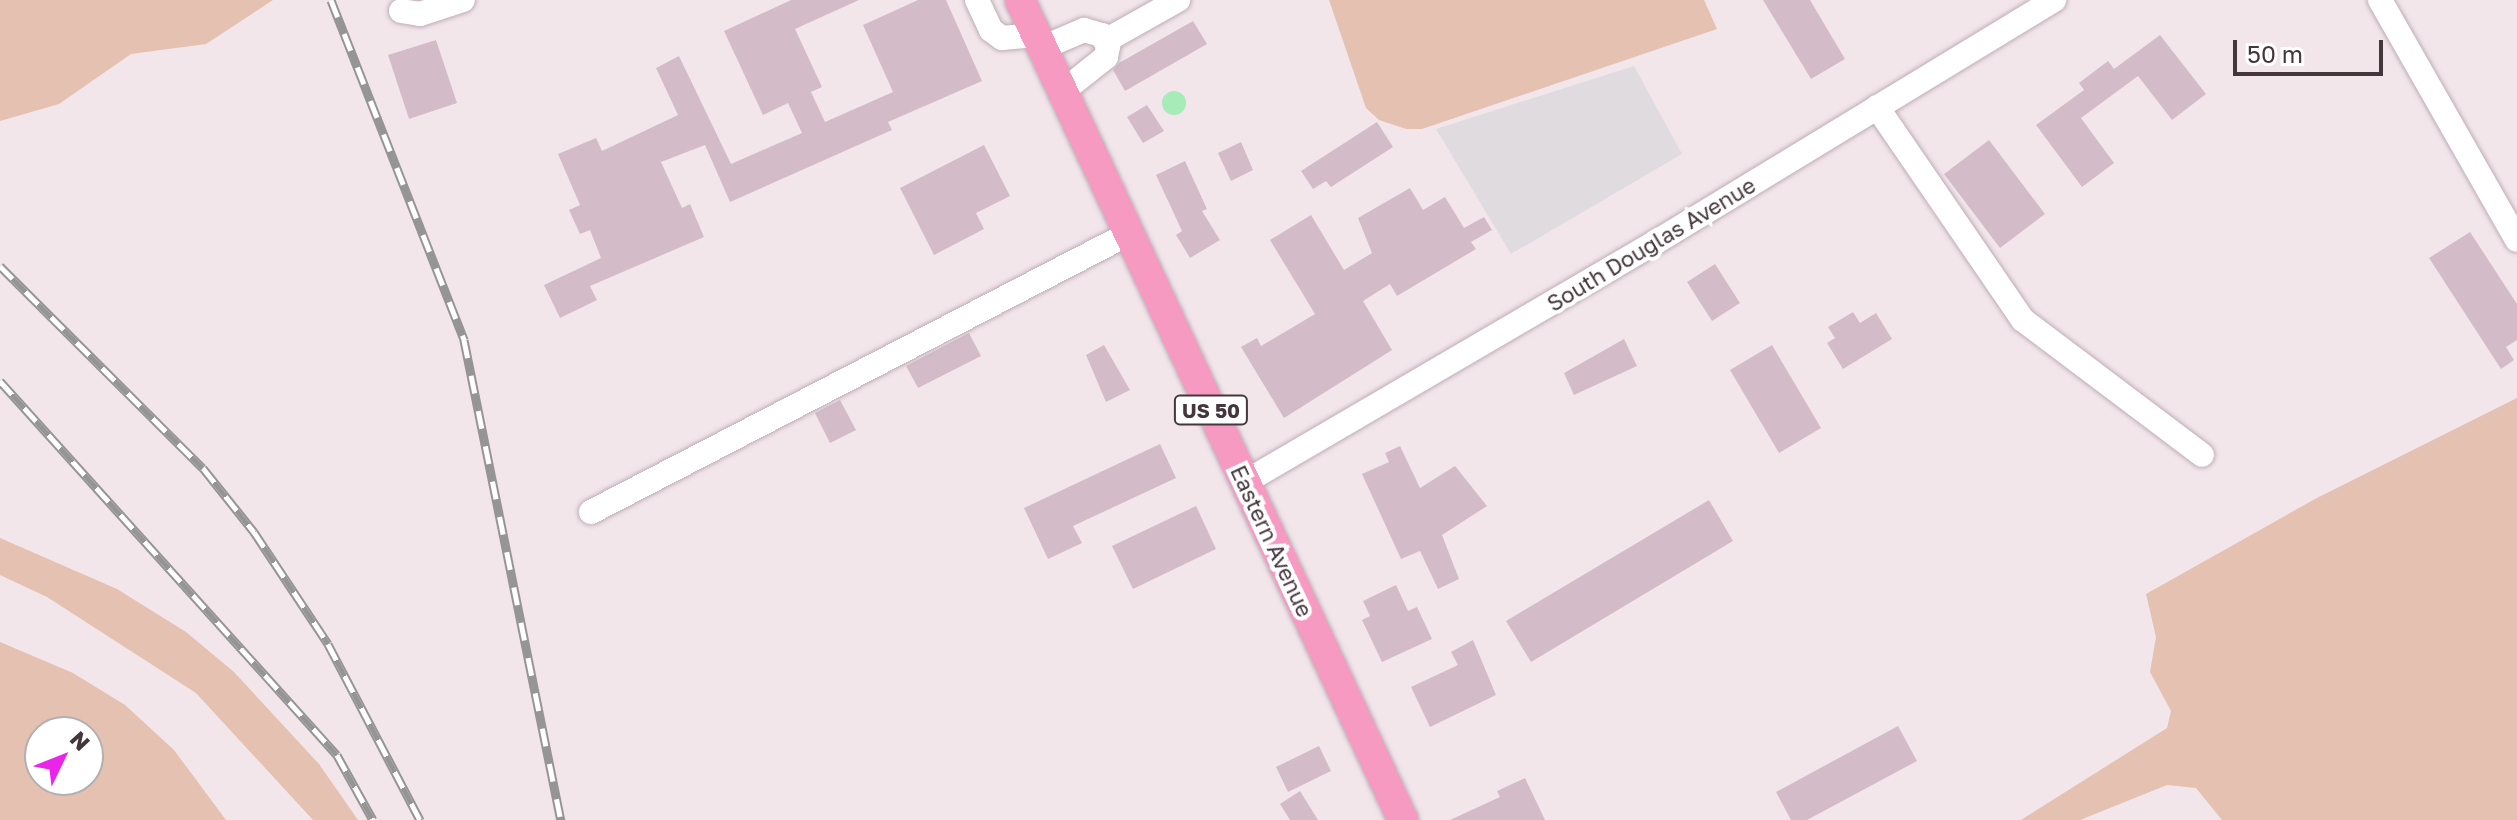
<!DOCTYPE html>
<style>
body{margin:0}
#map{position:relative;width:2517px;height:820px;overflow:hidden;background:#f2e6eb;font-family:"Golos Text",sans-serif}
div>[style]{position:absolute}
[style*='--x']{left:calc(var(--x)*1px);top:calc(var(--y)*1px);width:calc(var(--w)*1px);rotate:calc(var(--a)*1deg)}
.green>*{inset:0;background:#e4c1b1}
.parking>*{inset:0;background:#e0dbde}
.water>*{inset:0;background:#a6ebb8}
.round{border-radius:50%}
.building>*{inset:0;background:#d3bcc8}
.roads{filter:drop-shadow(0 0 2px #bfacb6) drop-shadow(0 0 2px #bfacb6)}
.minor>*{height:24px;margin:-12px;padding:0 12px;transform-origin:12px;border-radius:12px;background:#fff}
.major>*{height:30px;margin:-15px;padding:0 15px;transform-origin:15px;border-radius:15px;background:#f79ac2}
.rail>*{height:9px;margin-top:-4.5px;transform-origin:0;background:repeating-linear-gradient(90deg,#fff 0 18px,#959595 0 36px);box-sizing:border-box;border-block:2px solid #959595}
span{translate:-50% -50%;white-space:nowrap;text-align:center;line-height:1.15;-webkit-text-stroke:8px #fff;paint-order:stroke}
.shield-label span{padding:2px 6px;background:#fff;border:2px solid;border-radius:6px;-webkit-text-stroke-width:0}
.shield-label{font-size:20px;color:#44363d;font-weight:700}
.street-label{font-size:22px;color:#44363d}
.north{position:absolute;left:24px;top:716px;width:80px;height:80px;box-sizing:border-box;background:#fff;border:2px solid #b4afb1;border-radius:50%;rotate:47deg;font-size:22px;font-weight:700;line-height:32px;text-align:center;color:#44363d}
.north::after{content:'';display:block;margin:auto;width:28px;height:36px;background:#eb24ea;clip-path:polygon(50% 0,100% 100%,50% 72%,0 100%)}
.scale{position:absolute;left:2233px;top:40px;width:150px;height:36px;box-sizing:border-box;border:4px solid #44363d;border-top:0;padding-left:10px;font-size:24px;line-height:28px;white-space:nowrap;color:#44363d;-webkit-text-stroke:6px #fff;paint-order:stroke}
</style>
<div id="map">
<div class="green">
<div style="clip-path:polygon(0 0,273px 0,206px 44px,131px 54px,59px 104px,0 121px)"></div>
<div style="clip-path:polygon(1329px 0,1704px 0,1717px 29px,1422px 129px,1406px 129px,1379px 120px,1366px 108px)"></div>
<div style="clip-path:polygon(2517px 398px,2517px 820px,2222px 820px,2196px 788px,2167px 785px,2080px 820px,2021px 820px,2167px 728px,2171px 711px,2150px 672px,2156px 637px,2146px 594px,2315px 499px)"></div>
<div style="clip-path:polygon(0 538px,117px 589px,186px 632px,234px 672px,319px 764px,358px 820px,313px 820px,196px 693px,47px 597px,0 575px)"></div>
<div style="clip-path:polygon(evenodd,0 642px,73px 673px,125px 705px,174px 750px,226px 820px,0 820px,0 642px,40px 732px,88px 732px,88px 780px,40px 780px,40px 732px)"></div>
</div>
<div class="parking">
<div style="clip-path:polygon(1634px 66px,1682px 154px,1511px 254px,1436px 129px)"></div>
</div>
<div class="water">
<div class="round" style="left:1162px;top:91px;width:24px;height:24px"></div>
</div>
<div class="building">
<div style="clip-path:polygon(791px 0,859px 0,795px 29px,822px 87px,811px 92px,825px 122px,893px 92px,863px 25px,918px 0,946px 0,982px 81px,888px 122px,892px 130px,730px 202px,705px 145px,661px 162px,682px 208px,690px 204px,704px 237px,590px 286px,597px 300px,560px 318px,544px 285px,601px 258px,590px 230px,580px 234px,569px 210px,580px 205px,558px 154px,596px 138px,602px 151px,678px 115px,656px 68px,679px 56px,731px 164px,802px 133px,788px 103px,763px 115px,724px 31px)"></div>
<div style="clip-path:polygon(1763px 0,1810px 0,1845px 59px,1811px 79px)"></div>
<div style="clip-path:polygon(1193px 21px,1207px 44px,1125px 91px,1113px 70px,1119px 63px)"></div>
<div style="clip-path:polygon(2160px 35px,2206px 94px,2172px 120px,2138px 76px,2081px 118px,2114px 163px,2082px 187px,2036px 125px,2084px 90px,2079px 83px,2108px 61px,2114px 69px)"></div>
<div style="clip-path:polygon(436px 40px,457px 103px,409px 119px,388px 55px)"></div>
<div style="clip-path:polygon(1147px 105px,1164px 131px,1143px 143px,1127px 117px)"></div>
<div style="clip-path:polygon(1377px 122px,1393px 147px,1331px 187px,1326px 181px,1313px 189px,1301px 171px)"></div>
<div style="clip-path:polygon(1989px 140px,2045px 214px,2000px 248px,1944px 174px)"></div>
<div style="clip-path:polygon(1241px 142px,1253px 170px,1231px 181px,1218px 153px)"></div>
<div style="clip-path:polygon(984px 145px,1010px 196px,976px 213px,984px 229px,934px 255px,900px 188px)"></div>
<div style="clip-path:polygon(1185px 161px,1207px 209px,1202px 211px,1220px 240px,1190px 258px,1176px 235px,1182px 231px,1156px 175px)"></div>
<div style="clip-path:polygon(1410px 188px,1423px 210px,1445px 197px,1464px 228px,1484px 217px,1492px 230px,1471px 242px,1476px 249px,1397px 296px,1390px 284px,1363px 301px,1392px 350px,1284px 418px,1241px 347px,1257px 338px,1261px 346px,1315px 314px,1270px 240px,1311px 215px,1344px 270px,1372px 253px,1358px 218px)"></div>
<div style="clip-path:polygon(2470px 232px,2517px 304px,2517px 340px,2506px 347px,2514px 360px,2501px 369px,2429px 258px)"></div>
<div style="clip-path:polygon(1715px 264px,1740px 303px,1712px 321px,1687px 282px)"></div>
<div style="clip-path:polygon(1853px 312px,1860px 323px,1876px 313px,1892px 339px,1843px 369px,1827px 343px,1835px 338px,1828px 327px)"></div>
<div style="clip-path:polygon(969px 333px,981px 356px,918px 388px,906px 366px)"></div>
<div style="clip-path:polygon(1624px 339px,1637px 366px,1574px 395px,1564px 373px)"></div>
<div style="clip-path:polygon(1104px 345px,1130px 390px,1106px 402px,1086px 355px)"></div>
<div style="clip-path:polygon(1772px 345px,1821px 428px,1779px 453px,1730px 370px)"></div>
<div style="clip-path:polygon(840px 400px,856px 430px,830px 443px,815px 413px)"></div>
<div style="clip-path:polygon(1160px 444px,1176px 478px,1073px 526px,1082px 543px,1048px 559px,1024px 508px)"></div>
<div style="clip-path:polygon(1400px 446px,1420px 488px,1455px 466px,1487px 506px,1442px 535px,1459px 579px,1438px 589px,1420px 551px,1401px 559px,1362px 474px,1389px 462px,1385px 453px)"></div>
<div style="clip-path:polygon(1709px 500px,1733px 541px,1531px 662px,1506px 621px)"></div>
<div style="clip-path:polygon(1196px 506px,1216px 549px,1133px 589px,1112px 546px)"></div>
<div style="clip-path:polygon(1396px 585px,1408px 611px,1417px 607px,1432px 639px,1382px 662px,1362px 620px,1370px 616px,1363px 601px)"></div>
<div style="clip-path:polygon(1473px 640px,1496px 695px,1430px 727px,1411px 687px,1458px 665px,1451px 652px)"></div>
<div style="clip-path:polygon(1898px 726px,1917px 761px,1807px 820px,1791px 820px,1776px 792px)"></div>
<div style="clip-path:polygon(1319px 746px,1331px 771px,1288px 792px,1276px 767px)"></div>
<div style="clip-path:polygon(1525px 778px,1545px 820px,1450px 820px,1500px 797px,1497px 791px)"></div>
<div style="clip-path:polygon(1300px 791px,1318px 820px,1290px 820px,1280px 804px)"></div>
</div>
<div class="roads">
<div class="minor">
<div style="--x:977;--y:0;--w:33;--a:65"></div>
<div style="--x:991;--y:30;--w:14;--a:36"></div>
<div style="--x:1002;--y:38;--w:34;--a:-5"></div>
<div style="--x:2380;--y:0;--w:276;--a:60.3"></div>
<div style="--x:401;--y:11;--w:19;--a:9"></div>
<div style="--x:420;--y:14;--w:45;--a:-18"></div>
<div style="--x:1105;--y:41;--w:84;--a:-29.3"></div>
<div style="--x:1042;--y:48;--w:46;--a:-23.2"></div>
<div style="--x:1084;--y:30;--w:19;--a:16"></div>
<div style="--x:1102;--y:35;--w:13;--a:61"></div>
<div style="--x:1108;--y:46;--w:11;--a:100"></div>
<div style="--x:1106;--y:57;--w:56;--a:141.5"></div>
<div style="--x:1877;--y:107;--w:258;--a:55.6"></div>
<div style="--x:2023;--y:320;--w:224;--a:37"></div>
<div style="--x:1245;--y:482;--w:476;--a:-30.3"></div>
<div style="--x:1656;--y:242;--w:466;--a:-31.3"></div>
<div style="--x:591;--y:512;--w:605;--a:-27.37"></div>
</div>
<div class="major">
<div style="--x:1020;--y:0;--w:905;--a:64.96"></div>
</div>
</div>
<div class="rail">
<div style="--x:331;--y:0;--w:365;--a:68.6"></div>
<div style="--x:464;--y:340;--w:490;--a:78.6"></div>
<div style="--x:0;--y:266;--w:286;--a:44.9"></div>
<div style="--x:203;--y:468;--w:82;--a:51.4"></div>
<div style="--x:254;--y:532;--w:134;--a:56.5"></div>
<div style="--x:328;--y:644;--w:199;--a:62.4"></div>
<div style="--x:0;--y:381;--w:503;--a:47.98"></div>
<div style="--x:337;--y:755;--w:74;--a:61"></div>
</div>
<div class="shield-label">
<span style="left:1211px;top:410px">US 50</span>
</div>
<div class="street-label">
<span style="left:1651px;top:244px;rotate:-31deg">South Douglas Avenue</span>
<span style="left:1272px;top:541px;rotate:65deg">Eastern Avenue</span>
</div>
<div class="north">N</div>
<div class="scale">50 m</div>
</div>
